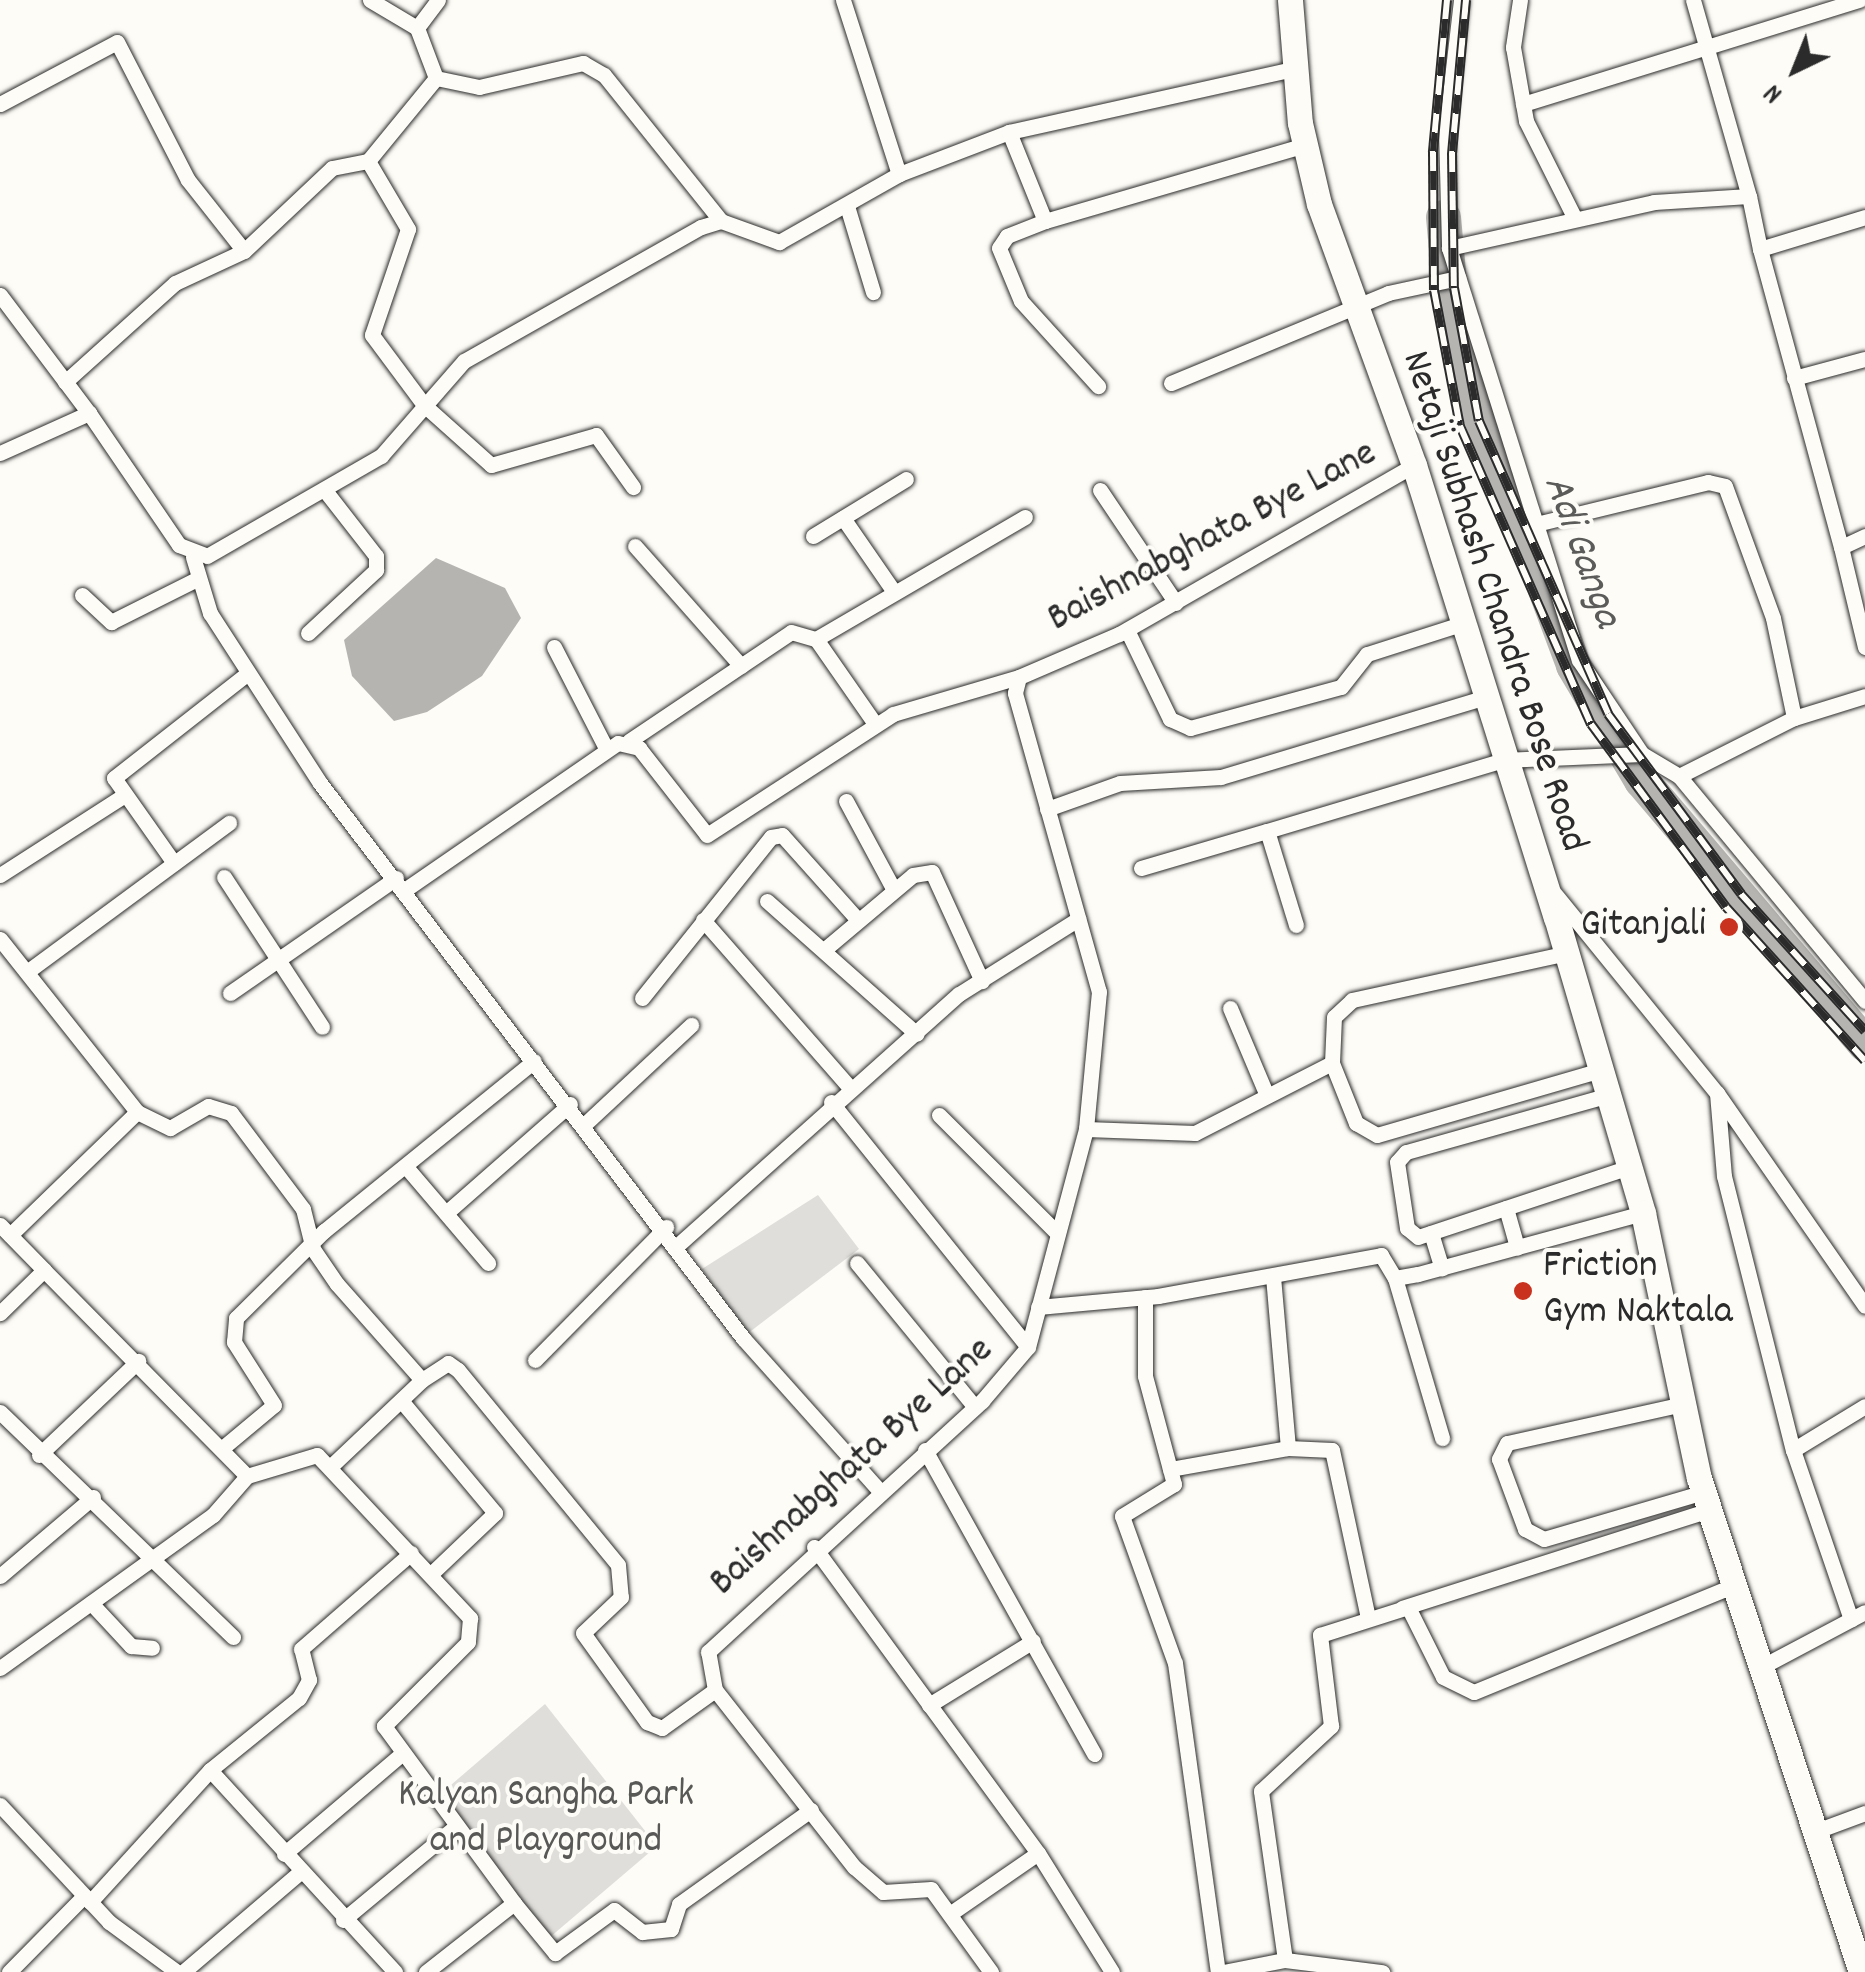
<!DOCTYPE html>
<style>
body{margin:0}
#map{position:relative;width:1865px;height:1972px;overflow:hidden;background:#fdfcf7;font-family:Dekko,sans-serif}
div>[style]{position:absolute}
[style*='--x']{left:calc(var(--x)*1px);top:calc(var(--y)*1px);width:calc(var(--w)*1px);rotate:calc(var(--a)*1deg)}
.green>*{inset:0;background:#dfdeda}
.water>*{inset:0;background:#b5b4b1}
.river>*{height:35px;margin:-17.5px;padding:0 17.5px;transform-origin:17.5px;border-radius:17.5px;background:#b5b4b1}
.roads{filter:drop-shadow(0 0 2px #2b2b2b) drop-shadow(0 0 2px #2b2b2b)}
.minor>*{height:15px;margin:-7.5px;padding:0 7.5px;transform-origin:7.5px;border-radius:7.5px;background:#fdfcf7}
.primary>*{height:25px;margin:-12.5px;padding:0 12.5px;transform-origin:12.5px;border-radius:12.5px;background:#fdfcf7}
.rail>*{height:10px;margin-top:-5px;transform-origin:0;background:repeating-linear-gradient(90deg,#fdfcf7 0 19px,#2b2b2b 0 38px);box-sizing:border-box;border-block:2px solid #2b2b2b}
.dots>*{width:28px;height:28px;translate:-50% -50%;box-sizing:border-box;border:5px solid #fdfcf7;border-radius:50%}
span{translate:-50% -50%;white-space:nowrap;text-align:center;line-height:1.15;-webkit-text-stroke:8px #fdfcf7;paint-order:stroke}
.street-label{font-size:40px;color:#2b2b2b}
.poi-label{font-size:40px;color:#2b2b2b}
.right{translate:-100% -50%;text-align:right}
.left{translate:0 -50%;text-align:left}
.park-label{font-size:40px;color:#585857}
.water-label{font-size:42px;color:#5b5b5a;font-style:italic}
.north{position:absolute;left:1745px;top:20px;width:100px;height:100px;-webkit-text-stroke:8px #fdfcf7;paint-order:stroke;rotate:223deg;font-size:28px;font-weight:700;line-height:40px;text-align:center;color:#2b2b2b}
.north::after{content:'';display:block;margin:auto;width:35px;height:45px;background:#2b2b2b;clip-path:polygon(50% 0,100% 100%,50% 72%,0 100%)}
</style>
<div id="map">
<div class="green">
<div style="clip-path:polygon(818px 1195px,859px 1249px,747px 1334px,702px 1269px)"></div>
<div style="clip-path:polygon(545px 1704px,657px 1846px,549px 1938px,437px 1797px)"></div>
</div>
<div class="water">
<div style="clip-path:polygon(436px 558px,505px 588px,521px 618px,482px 676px,427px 712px,394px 721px,352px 676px,344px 640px)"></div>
</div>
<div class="river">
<div style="--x:1443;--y:217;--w:98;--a:84.8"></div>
<div style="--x:1452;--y:315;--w:102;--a:74.6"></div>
<div style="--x:1479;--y:413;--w:269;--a:69.5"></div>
<div style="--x:1573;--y:665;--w:134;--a:59.4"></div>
<div style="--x:1641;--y:780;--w:346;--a:49.7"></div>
</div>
<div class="roads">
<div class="minor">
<div style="--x:370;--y:0;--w:55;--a:30.8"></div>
<div style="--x:438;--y:0;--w:35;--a:127"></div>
<div style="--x:417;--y:28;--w:53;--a:69.2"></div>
<div style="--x:436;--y:78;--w:107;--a:129.3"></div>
<div style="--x:368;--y:161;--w:79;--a:59.5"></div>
<div style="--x:408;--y:229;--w:112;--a:108.8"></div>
<div style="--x:372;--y:335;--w:87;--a:53.4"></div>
<div style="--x:424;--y:405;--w:90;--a:41.8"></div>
<div style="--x:491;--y:465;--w:109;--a:-15.9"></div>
<div style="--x:596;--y:435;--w:64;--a:54.6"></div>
<div style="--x:843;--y:0;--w:183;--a:72.2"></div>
<div style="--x:1461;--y:0;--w:131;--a:96.6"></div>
<div style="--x:1446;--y:130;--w:118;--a:88.5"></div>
<div style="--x:1449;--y:248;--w:432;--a:72.5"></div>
<div style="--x:1579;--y:660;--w:113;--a:56.2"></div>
<div style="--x:1520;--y:0;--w:48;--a:98.5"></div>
<div style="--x:1513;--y:47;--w:75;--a:80"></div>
<div style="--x:1526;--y:121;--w:105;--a:63.4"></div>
<div style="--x:1693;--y:0;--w:204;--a:74.1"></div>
<div style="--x:436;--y:78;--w:44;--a:11.8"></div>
<div style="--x:479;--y:87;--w:107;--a:-13"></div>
<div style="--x:583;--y:63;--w:24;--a:30"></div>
<div style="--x:604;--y:75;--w:187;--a:51.3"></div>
<div style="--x:0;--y:104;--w:132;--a:-27.9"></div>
<div style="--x:117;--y:42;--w:155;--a:62.8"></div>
<div style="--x:188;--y:180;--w:90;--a:51.7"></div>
<div style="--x:1523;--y:104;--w:352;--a:-17.2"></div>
<div style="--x:1009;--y:132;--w:96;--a:68"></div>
<div style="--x:1045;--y:221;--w:271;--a:-16.3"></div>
<div style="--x:847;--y:206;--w:90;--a:73.2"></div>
<div style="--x:1045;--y:221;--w:41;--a:158.5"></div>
<div style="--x:1007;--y:236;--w:14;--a:124"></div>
<div style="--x:999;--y:248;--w:57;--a:67.5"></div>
<div style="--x:1021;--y:301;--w:115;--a:47.8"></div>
<div style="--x:1449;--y:248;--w:210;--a:-12.6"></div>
<div style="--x:1654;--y:202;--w:95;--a:-3.6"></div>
<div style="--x:1749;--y:196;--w:54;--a:78.3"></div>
<div style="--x:1760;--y:249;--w:110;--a:-16.9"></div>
<div style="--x:1760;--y:249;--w:309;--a:74.8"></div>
<div style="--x:0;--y:295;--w:148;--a:53"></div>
<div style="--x:1794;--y:378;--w:73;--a:-15"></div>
<div style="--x:65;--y:382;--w:148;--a:-42"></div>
<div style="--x:175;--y:283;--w:76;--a:-24.9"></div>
<div style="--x:244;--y:251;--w:121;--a:-43.3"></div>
<div style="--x:332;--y:168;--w:37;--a:-11"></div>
<div style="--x:1171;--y:383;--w:235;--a:-22.5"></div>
<div style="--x:1388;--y:293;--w:72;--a:-12.1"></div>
<div style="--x:0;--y:453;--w:98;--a:-24.2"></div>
<div style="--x:89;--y:413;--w:160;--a:55.7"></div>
<div style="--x:179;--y:545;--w:30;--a:21"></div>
<div style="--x:207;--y:556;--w:201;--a:-29.9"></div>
<div style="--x:381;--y:456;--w:126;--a:-48.9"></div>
<div style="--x:464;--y:361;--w:272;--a:-29.5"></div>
<div style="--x:701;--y:227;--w:21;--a:-17"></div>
<div style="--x:721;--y:221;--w:62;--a:19.9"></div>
<div style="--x:779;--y:242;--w:138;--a:-29.5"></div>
<div style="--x:899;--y:174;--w:118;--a:-20.9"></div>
<div style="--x:1009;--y:132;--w:292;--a:-12.5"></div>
<div style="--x:1100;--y:490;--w:136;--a:56.1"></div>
<div style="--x:843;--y:518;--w:90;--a:55.4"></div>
<div style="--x:1532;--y:525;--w:181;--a:-13.7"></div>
<div style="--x:1708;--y:482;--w:17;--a:13"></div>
<div style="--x:1725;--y:486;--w:140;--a:70"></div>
<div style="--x:1773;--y:618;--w:102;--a:78.1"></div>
<div style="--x:813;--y:536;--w:109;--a:-31.5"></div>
<div style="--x:1865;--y:536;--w:26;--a:155"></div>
<div style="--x:1841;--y:547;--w:103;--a:76.5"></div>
<div style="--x:635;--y:546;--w:160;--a:48.5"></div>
<div style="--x:193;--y:557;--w:59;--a:73.1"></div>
<div style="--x:210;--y:613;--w:202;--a:57.1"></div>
<div style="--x:320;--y:783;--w:698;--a:52.69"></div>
<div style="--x:743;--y:1338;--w:204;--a:48.2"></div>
<div style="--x:82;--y:595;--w:40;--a:43"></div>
<div style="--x:111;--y:622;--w:96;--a:-26.6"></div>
<div style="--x:1127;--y:630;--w:99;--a:64.2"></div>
<div style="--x:1170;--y:719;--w:22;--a:24"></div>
<div style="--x:1190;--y:728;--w:156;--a:-15.2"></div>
<div style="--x:1341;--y:687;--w:42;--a:-51.8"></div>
<div style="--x:1367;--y:654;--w:99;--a:-17.7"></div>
<div style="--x:308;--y:633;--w:93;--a:-42.8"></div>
<div style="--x:376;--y:570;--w:14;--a:-90"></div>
<div style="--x:376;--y:556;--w:80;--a:-127.9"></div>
<div style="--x:816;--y:639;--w:242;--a:-30.3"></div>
<div style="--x:554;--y:647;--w:114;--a:62.8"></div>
<div style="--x:629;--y:741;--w:195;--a:-33.9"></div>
<div style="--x:791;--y:632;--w:26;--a:16"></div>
<div style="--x:816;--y:639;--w:103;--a:55.2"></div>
<div style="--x:1679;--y:776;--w:129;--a:-26.8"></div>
<div style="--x:1794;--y:718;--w:74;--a:-17.2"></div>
<div style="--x:846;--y:801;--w:101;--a:61.7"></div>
<div style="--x:1047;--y:809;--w:77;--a:-19.6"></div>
<div style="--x:1120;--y:783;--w:101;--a:-3.4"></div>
<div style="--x:1221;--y:777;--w:274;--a:-16.8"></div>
<div style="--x:174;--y:863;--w:104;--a:-125.2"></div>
<div style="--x:114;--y:778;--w:170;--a:-38.1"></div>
<div style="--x:1141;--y:868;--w:131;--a:-16.4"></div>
<div style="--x:0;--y:875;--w:146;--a:-32.7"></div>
<div style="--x:224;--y:877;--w:179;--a:56.8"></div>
<div style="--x:406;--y:889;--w:257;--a:-34.6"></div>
<div style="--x:618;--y:743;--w:22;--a:13"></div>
<div style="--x:639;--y:748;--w:110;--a:52"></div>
<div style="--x:707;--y:835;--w:222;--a:-33"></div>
<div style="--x:893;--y:714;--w:131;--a:-16.4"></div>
<div style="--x:1555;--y:894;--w:257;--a:50.9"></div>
<div style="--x:1717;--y:1093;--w:259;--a:55.2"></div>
<div style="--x:767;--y:901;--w:200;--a:41.6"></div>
<div style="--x:703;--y:920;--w:225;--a:48.8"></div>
<div style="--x:1296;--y:925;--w:98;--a:-107.1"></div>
<div style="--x:1267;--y:831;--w:246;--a:-16.7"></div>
<div style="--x:1503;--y:760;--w:139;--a:-2.5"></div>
<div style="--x:1642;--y:754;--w:43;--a:30.7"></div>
<div style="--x:1679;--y:776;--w:292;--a:50.4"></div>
<div style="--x:0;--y:939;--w:221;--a:51.6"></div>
<div style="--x:137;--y:1112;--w:37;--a:26"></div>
<div style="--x:170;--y:1128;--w:44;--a:-30.1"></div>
<div style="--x:208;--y:1106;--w:24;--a:17"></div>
<div style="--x:231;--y:1113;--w:120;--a:53.1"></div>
<div style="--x:303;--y:1209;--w:41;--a:76"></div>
<div style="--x:313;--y:1249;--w:42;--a:55.6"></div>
<div style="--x:337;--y:1284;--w:128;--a:48.5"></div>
<div style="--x:422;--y:1380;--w:124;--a:136.6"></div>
<div style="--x:825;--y:949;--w:115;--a:-40.1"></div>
<div style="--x:913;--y:875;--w:19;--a:-9"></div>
<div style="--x:932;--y:872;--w:120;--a:65.4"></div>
<div style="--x:28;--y:971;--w:250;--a:-36.4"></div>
<div style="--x:230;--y:993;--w:202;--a:-34.7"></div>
<div style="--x:642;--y:998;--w:206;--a:-51.3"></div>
<div style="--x:771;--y:837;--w:11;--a:-10"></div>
<div style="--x:782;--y:835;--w:114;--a:48.2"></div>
<div style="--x:1230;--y:1008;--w:90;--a:67.1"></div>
<div style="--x:1332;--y:1063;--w:65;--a:68.2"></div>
<div style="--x:1356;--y:1123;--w:24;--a:30"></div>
<div style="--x:1377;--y:1135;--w:233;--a:-16.2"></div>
<div style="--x:1717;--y:1093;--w:83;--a:85.2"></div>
<div style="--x:1724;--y:1176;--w:283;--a:75.9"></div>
<div style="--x:1793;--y:1450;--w:179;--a:71.1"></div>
<div style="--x:1609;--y:1095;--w:211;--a:164.3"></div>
<div style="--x:1406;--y:1152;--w:13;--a:132"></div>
<div style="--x:1397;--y:1162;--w:67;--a:81.4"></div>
<div style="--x:1407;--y:1228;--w:14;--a:39"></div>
<div style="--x:1418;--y:1237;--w:223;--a:-18.3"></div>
<div style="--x:831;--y:1102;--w:314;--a:51.2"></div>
<div style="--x:939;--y:1115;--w:165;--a:45"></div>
<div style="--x:586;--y:1123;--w:144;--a:-43"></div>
<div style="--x:1086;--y:1129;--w:109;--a:2.1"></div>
<div style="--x:1195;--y:1133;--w:154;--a:-27.1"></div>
<div style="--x:1332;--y:1063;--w:46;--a:-87.5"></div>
<div style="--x:1334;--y:1017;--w:25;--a:-43"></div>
<div style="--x:1352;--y:1000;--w:220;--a:-12.3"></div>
<div style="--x:407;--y:1168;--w:125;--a:49.5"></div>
<div style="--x:1506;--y:1208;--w:41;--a:74.2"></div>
<div style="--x:446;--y:1213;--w:165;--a:-41.3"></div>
<div style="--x:0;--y:1225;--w:63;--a:45.6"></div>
<div style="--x:44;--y:1270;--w:62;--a:135.7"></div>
<div style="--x:1431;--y:1233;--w:37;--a:73"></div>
<div style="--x:10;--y:1235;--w:177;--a:-44.1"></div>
<div style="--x:679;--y:1244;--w:375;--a:-41.8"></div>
<div style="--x:959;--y:994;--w:141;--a:-32.2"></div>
<div style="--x:857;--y:1263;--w:186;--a:50.7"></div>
<div style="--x:1395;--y:1278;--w:167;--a:73.6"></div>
<div style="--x:1145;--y:1297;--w:79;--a:90"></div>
<div style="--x:1145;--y:1376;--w:112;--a:75"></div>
<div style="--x:1174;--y:1484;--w:61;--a:148.4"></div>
<div style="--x:1122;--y:1516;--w:156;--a:70.2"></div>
<div style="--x:1175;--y:1663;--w:312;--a:82.1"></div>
<div style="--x:1038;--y:1307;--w:121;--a:-5.2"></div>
<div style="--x:1158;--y:1296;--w:227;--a:-10.4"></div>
<div style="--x:1381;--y:1255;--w:27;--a:59"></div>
<div style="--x:1395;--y:1278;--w:23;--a:-10"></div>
<div style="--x:1418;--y:1274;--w:233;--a:-15.2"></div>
<div style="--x:535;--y:1360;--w:187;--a:-45.4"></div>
<div style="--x:422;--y:1380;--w:31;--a:-33"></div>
<div style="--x:448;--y:1363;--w:12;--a:35"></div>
<div style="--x:458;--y:1370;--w:252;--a:50.6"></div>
<div style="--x:618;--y:1565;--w:32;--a:85"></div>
<div style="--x:621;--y:1597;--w:52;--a:136.5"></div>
<div style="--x:583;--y:1633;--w:110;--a:54.3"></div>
<div style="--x:647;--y:1722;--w:16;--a:22"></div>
<div style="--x:662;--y:1728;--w:65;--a:-35.6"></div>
<div style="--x:404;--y:1404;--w:142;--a:50.1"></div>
<div style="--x:495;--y:1513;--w:88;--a:136.4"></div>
<div style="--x:1683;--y:1404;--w:180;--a:167.5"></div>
<div style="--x:1507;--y:1443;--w:18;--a:117"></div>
<div style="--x:1499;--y:1459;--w:75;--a:69.6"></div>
<div style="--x:1525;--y:1529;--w:21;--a:28"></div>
<div style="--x:1544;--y:1539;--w:167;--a:-16.4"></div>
<div style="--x:0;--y:1412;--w:324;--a:44"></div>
<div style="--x:226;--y:1445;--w:62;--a:-39.8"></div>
<div style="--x:274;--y:1405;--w:75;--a:-122.4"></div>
<div style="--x:234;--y:1342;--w:24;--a:-85"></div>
<div style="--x:236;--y:1318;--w:124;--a:-44.7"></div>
<div style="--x:324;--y:1231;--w:270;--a:-39"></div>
<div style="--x:1288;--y:1448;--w:44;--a:2.6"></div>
<div style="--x:1332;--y:1450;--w:172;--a:77.9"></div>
<div style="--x:925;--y:1450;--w:348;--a:60.9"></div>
<div style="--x:1793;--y:1450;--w:84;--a:-31.4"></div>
<div style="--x:39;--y:1455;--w:137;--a:-43.5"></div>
<div style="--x:1170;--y:1469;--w:120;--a:-10.1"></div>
<div style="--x:1288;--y:1448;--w:172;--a:-95"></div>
<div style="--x:247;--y:1476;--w:73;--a:-16.7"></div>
<div style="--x:317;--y:1455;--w:224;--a:46.8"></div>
<div style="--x:470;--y:1618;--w:24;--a:95"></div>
<div style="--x:468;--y:1642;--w:119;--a:135"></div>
<div style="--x:384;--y:1726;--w:220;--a:53.7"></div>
<div style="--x:514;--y:1903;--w:112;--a:141.9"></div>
<div style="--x:814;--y:1547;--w:379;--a:53.8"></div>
<div style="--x:1038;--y:1853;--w:140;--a:58.1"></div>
<div style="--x:0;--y:1576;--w:122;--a:-40.3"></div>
<div style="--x:91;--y:1603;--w:59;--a:47.1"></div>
<div style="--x:131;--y:1646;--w:21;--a:5"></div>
<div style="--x:1402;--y:1608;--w:323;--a:-17.7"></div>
<div style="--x:1763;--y:1666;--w:115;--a:-27.9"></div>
<div style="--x:0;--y:1668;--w:262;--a:-35.7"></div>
<div style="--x:213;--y:1515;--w:52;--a:-48.9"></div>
<div style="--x:247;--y:1476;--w:289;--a:-134.6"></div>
<div style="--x:929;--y:1705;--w:122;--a:-31.6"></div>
<div style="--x:210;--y:1770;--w:274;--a:47.5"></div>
<div style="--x:0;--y:1805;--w:160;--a:47"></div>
<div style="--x:109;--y:1922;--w:84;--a:36.3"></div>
<div style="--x:1819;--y:1830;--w:49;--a:-20.3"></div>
<div style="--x:284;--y:1854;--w:151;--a:-40.4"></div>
<div style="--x:90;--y:1902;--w:178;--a:-47.7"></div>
<div style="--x:210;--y:1770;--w:114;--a:-39"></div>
<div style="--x:299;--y:1698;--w:21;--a:-61"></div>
<div style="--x:309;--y:1680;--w:32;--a:-104"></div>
<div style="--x:301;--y:1649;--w:146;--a:-41.1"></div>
<div style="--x:514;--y:1903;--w:65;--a:50.6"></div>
<div style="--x:555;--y:1953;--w:73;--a:-36.1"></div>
<div style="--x:614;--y:1910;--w:36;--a:38"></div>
<div style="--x:642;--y:1932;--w:29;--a:-6"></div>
<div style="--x:671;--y:1929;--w:26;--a:-72"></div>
<div style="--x:679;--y:1904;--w:162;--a:-35.5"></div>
<div style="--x:954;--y:1911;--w:102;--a:-34.6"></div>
<div style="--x:343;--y:1920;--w:146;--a:-39.7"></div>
<div style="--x:1285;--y:1960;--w:171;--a:-98.1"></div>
<div style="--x:1261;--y:1791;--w:96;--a:-42.9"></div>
<div style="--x:1331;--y:1726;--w:92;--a:-96.9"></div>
<div style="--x:1320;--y:1635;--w:92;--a:-17.7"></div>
<div style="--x:1408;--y:1607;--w:78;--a:63.4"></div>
<div style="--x:1443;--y:1677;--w:34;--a:26"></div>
<div style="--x:1474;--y:1692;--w:284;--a:-22.3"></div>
<div style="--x:9;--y:1972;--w:107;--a:-45.4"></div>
<div style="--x:183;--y:1972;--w:154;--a:-40.5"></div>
<div style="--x:991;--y:1972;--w:102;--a:-125.9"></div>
<div style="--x:931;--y:1889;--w:48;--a:176.4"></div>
<div style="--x:883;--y:1892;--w:38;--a:-139"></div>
<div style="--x:854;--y:1867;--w:225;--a:-128.1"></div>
<div style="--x:715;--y:1690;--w:39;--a:-100"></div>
<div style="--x:708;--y:1652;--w:372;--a:-42.5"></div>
<div style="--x:982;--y:1401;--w:71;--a:-49.6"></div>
<div style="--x:1028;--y:1347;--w:226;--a:-75.1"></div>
<div style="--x:1086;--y:1129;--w:138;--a:-84.6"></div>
<div style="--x:1099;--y:992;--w:311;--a:-105.7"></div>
<div style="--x:1015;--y:693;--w:16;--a:-76"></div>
<div style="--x:1019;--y:677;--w:109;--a:-23.3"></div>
<div style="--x:1119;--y:634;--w:340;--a:-29.8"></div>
<div style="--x:1223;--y:1972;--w:63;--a:-11"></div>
<div style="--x:1285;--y:1960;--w:98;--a:7.1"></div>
</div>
<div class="primary">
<div style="--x:1290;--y:0;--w:123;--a:85.4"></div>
<div style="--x:1300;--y:123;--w:83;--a:76.8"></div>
<div style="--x:1319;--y:204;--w:278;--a:70"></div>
<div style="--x:1414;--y:465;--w:474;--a:72.6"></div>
<div style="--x:1556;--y:917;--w:309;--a:73.6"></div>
<div style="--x:1643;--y:1213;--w:271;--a:78.1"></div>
<div style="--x:1699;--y:1478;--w:520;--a:71.84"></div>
</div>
</div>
<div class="rail">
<div style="--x:1447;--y:0;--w:153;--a:95.3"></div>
<div style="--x:1433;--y:152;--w:138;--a:89.6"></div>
<div style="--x:1434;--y:290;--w:138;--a:79.2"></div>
<div style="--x:1460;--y:426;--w:326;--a:66.3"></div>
<div style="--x:1591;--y:724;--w:227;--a:53.6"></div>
<div style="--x:1726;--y:907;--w:207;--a:47.9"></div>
<div style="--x:1466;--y:0;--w:154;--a:95.2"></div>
<div style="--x:1452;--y:153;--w:135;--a:89.2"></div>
<div style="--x:1454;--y:288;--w:135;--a:79.4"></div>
<div style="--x:1479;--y:421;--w:320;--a:66.2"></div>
<div style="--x:1608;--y:714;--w:224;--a:53.5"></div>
<div style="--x:1741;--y:894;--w:185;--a:47.9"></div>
</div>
<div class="dots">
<div style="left:1729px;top:927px;background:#c8321e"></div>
<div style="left:1523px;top:1291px;background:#c8321e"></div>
</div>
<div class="street-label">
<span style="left:1213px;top:538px;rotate:-28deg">Baishnabghata Bye Lane</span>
<span style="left:1492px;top:602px;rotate:72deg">Netaji Subhash Chandra Bose Road</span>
<span style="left:853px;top:1468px;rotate:-42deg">Baishnabghata Bye Lane</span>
</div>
<div class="poi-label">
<span class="right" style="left:1706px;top:927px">Gitanjali</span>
<span class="left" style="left:1543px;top:1291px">Friction<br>Gym Naktala</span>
</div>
<div class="park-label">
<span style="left:546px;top:1820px">Kalyan Sangha Park<br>and Playground</span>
</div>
<div class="water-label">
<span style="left:1580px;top:552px;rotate:70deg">Adi Ganga</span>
</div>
<div class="north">N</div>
</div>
